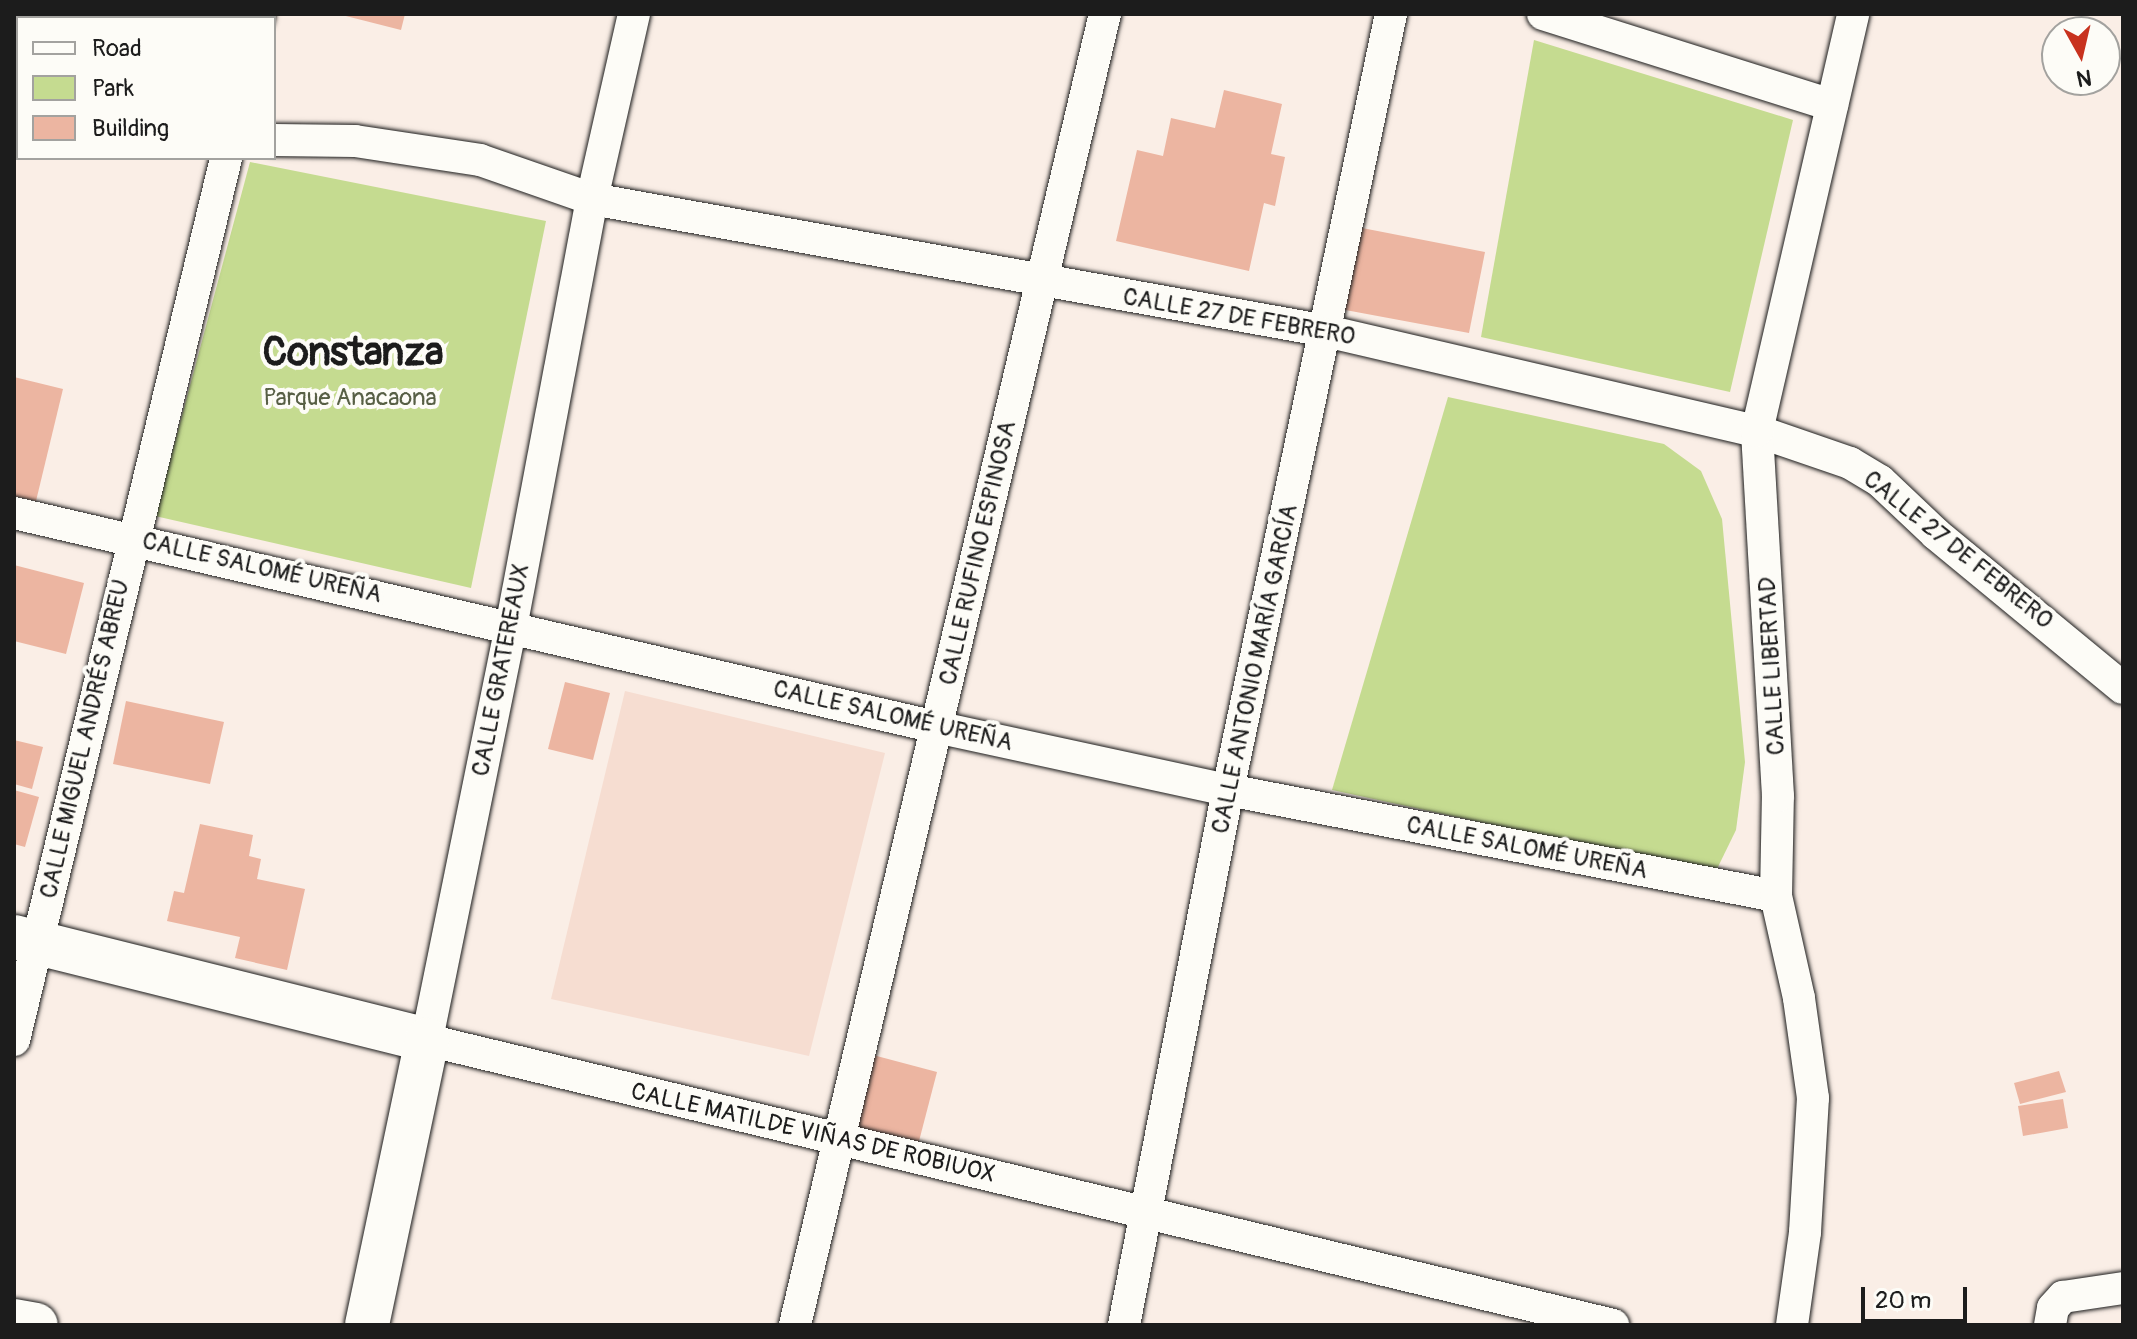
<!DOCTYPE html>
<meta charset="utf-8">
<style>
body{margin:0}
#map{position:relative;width:2137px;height:1339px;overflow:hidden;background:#faeee6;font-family:Pangolin,sans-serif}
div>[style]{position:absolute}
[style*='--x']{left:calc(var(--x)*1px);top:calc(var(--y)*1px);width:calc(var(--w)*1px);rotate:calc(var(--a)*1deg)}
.built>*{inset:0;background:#f6ddd1}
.green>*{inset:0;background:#c5db90}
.building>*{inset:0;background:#ecb5a1}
.roads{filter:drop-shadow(0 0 2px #1c1c1c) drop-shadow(0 0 2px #1c1c1c)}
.street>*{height:32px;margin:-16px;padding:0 16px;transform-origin:16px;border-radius:16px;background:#fdfcf7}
.secondary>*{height:44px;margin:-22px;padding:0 22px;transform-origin:22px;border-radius:22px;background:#fdfcf7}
span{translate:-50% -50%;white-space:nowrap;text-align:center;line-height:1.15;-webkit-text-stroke:8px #fdfcf7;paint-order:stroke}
.street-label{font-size:24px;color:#1c1c1c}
.park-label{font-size:24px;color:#575f45}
.town-label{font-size:40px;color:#1c1c1c;font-weight:700}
.frame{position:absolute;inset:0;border:16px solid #1c1c1c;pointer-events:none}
.legend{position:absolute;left:16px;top:16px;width:260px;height:144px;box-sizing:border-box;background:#fdfcf7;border:2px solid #a3a29f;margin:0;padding:10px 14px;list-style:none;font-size:24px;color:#1c1c1c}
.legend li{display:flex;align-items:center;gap:16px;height:40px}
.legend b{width:40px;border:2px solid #a3a29f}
.north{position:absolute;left:2041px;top:16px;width:80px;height:80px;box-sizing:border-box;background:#fdfcf7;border:2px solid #a3a29f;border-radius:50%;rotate:172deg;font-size:22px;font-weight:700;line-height:32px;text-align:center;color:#1c1c1c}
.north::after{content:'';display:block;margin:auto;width:28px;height:36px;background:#c8321e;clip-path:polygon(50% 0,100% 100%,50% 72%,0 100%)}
.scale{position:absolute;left:1861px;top:1287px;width:106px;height:36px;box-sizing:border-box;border:4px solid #1c1c1c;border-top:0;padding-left:10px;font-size:24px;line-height:28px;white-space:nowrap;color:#1c1c1c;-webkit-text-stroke:6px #fdfcf7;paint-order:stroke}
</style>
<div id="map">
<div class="built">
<div style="clip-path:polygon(625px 691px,885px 753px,809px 1056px,551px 999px)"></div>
</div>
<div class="green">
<div style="clip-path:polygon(1534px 40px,1793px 120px,1730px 392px,1481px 337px)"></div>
<div style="clip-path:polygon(250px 162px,546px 221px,471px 588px,155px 516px)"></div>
<div style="clip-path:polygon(1448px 397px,1664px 444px,1701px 471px,1722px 519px,1745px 762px,1736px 830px,1715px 873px,1332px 790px)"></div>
</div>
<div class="building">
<div style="clip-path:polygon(338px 14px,405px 14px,401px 30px)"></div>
<div style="clip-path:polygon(1224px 90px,1282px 104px,1271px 154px,1285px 157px,1275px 206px,1264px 203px,1249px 271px,1116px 241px,1137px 150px,1163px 156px,1171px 118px,1215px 128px)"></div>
<div style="clip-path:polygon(1357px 227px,1485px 252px,1469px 333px,1340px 309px)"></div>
<div style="clip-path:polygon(14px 377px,63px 389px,36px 501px,14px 496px)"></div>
<div style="clip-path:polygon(14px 565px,84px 583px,66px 654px,14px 641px)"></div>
<div style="clip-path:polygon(565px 682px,610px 693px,593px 760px,548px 749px)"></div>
<div style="clip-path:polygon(126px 701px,224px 722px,210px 784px,113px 764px)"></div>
<div style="clip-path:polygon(14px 740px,43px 747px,32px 789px,14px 784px)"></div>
<div style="clip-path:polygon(14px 790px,39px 797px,25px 847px,14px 844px)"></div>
<div style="clip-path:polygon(200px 824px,253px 835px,249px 856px,261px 859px,257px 879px,305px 889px,287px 970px,235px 958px,240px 937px,167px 921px,174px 891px,184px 893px)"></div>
<div style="clip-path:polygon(873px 1055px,937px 1072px,918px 1145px,853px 1128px)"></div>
<div style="clip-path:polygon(2059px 1071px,2066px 1092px,2020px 1104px,2014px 1083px)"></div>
<div style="clip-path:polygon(2063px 1099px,2068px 1128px,2023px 1136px,2018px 1106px)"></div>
</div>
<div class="roads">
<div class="street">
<div style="--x:634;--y:14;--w:190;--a:102.8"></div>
<div style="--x:592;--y:199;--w:435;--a:100.7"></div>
<div style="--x:511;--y:626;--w:422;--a:101.5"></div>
<div style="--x:427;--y:1040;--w:1220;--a:13.51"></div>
<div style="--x:1543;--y:14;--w:303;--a:17.5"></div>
<div style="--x:258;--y:18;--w:4;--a:-76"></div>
<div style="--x:14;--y:99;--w:4;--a:14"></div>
<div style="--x:274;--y:140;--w:81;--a:0.7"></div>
<div style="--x:355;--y:141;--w:126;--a:8.6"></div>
<div style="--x:480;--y:160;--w:119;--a:19.2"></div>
<div style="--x:592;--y:199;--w:746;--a:10.19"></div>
<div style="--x:1326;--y:331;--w:442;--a:13.1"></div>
<div style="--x:1757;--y:431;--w:98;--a:19"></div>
<div style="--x:1850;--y:463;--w:35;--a:31"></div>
<div style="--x:1880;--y:481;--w:77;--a:43.4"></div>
<div style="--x:1936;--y:534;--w:242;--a:39.5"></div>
<div style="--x:14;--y:513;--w:947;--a:13.07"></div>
<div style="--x:936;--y:727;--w:299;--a:12.2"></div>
<div style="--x:1228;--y:790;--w:558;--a:10.95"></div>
<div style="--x:14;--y:1040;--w:907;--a:-76.48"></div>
<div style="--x:795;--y:1325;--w:1347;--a:-76.7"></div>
<div style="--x:1124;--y:1325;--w:545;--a:-79"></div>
<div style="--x:1228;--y:790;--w:793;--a:-78.14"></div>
<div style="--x:1792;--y:1325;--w:94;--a:-82"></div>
<div style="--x:1805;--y:1232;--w:134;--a:-86.6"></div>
<div style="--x:1813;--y:1098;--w:101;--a:-98"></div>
<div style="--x:1799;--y:998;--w:105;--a:-102.7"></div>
<div style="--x:1776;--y:896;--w:100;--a:-88.9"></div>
<div style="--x:1778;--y:796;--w:366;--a:-93.3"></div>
<div style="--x:1757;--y:431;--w:428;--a:-77"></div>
<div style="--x:2050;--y:1325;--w:17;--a:-80"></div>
<div style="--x:2053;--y:1308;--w:15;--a:-48"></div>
<div style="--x:2063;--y:1297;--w:61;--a:-8.5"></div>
</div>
<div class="secondary">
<div style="--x:14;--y:937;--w:426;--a:14"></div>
<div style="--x:427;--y:1040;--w:291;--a:101.9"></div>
<div style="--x:14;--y:1321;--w:22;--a:10"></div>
</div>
</div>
<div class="street-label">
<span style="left:1239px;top:317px;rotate:10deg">CALLE 27 DE FEBRERO</span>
<span style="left:1958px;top:550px;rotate:39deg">CALLE 27 DE FEBRERO</span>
<span style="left:978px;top:553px;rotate:-77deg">CALLE RUFINO ESPINOSA</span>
<span style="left:262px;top:568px;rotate:13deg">CALLE SALOMÉ UREÑA</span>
<span style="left:1772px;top:666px;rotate:-93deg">CALLE LIBERTAD</span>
<span style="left:1255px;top:669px;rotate:-78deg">CALLE ANTONIO MARÍA GARCÍA</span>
<span style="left:501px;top:670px;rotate:-79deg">CALLE GRATEREAUX</span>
<span style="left:893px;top:716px;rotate:13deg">CALLE SALOMÉ UREÑA</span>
<span style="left:85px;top:739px;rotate:-77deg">CALLE MIGUEL ANDRÉS ABREU</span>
<span style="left:1527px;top:848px;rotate:11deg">CALLE SALOMÉ UREÑA</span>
<span style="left:813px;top:1133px;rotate:13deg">CALLE MATILDE VIÑAS DE ROBIUOX</span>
</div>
<div class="park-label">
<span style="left:350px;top:398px">Parque Anacaona</span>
</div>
<div class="town-label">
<span style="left:353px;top:353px">Constanza</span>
</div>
<div class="frame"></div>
<ul class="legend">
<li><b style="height:10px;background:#fdfcf7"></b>Road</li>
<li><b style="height:22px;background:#c5db90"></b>Park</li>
<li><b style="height:22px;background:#ecb5a1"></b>Building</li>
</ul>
<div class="north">N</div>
<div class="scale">20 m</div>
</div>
